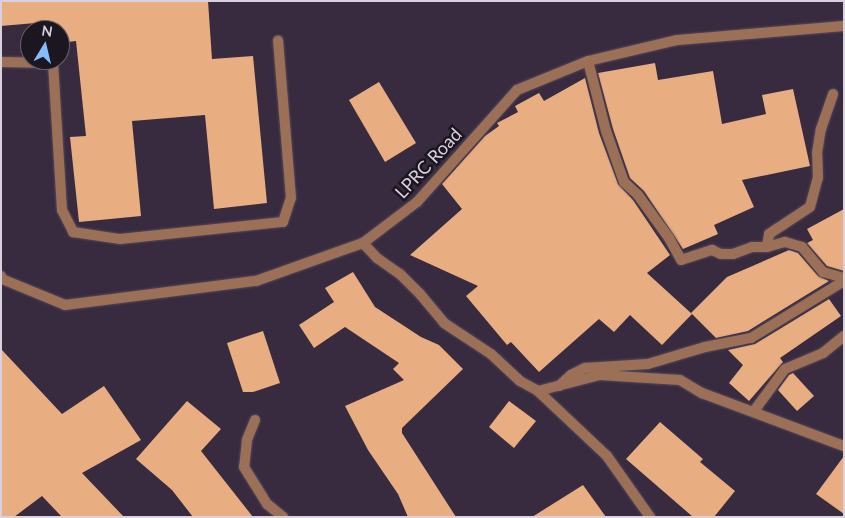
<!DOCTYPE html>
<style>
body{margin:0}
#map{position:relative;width:845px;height:518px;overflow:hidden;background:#392b3f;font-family:Lato,sans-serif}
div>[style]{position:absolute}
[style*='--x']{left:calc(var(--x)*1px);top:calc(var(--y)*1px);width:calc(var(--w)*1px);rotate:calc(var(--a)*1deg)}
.building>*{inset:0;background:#e8ad81}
.roads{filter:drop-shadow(0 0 1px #56495c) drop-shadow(0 0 1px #56495c)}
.lane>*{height:10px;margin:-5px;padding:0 5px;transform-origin:5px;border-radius:5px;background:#9c7056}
.street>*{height:10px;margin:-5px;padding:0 5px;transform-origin:5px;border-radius:5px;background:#9c7056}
span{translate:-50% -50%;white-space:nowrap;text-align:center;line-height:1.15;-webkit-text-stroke:5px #1c1620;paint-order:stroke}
.street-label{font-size:18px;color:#d9d1de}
.frame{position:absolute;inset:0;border:2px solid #d9d1de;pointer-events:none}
.north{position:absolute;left:20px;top:20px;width:50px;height:50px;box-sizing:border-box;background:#1c1620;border:1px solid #68616c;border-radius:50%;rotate:9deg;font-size:14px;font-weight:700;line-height:20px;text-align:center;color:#d9d1de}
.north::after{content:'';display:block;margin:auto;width:18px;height:22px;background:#82bcfa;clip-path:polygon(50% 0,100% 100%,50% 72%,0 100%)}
</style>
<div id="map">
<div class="building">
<div style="clip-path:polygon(1px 1px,208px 1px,212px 59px,253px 56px,267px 203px,214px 209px,205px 115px,132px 121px,141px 216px,79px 222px,70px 137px,86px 136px,76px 41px,60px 43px,60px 30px,48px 30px,47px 22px,1px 26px)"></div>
<div style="clip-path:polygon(655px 63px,658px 80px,713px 71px,722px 124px,766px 114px,762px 95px,793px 89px,810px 166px,742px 180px,754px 207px,714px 225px,718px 234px,683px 249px,644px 191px,630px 178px,613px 129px,598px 73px)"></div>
<div style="clip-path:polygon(585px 78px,599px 133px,618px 184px,633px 200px,670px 255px,647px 273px,692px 314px,662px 345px,630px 315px,614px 332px,599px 319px,539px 372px,511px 342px,507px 345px,466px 296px,478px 286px,410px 255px,462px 209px,442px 184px,485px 136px,499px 126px,497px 123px,518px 112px,515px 106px,539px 93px,544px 101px)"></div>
<div style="clip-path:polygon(379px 82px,416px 143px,385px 162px,349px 100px)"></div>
<div style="clip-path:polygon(844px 209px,844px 271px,827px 266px,807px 243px,813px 240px,807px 229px)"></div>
<div style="clip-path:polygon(789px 250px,798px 253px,818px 276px,829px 281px,748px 331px,716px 338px,691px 313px,727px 277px)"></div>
<div style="clip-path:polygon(353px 272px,375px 307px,421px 337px,439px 345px,463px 369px,402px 428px,402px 433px,456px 517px,408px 517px,398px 494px,368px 450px,345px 406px,404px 380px,393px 369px,399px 363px,345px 327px,314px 348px,299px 325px,334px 302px,325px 288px)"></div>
<div style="clip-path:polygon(829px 299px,841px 316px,780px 358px,783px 362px,749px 401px,729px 383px,743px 365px,728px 350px,755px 344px)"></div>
<div style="clip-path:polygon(263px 331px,280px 383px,253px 392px,243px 392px,227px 343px)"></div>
<div style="clip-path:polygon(1px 349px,62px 414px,104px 386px,141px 440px,82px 473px,124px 517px,62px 517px,42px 496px,14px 517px,1px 517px)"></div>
<div style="clip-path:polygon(793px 373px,814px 396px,797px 411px,778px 390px,789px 375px)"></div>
<div style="clip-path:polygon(187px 401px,221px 429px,201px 451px,253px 517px,193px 517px,172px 490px,136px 459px)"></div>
<div style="clip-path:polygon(509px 401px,536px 421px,514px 448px,489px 427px)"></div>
<div style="clip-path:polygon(660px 422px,703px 459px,700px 462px,735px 491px,714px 517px,693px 517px,626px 459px)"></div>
<div style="clip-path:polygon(844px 456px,844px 514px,816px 494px)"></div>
<div style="clip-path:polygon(583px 485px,606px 517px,532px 517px)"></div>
</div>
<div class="roads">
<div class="lane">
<div style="--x:1;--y:62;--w:52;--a:1.1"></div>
<div style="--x:53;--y:63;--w:147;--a:86.5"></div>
<div style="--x:62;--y:210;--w:25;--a:63"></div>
<div style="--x:73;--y:232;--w:48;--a:8.5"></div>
<div style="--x:120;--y:239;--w:164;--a:-6"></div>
<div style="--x:283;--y:222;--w:25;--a:-72"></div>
<div style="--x:291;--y:198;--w:158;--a:-94.7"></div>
</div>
<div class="street">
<div style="--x:588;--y:61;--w:72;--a:75.6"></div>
<div style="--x:606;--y:131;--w:54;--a:70.6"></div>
<div style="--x:624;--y:182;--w:19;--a:43"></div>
<div style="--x:638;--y:195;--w:53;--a:54.2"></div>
<div style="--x:669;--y:238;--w:25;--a:61"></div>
<div style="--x:681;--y:260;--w:33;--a:-18"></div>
<div style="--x:712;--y:250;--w:10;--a:24"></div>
<div style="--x:721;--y:254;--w:12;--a:0"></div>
<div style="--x:733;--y:254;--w:20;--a:-20"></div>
<div style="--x:752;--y:247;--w:15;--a:0"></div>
<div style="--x:767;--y:247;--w:19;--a:-16"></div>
<div style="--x:785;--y:242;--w:18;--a:16"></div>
<div style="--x:802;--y:247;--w:33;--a:50"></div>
<div style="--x:823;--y:272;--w:22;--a:16"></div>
<div style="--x:363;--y:243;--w:21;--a:47"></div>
<div style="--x:377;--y:258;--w:28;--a:35"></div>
<div style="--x:400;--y:274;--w:28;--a:45"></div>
<div style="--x:420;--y:294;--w:38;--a:50"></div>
<div style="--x:444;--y:323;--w:56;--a:33.4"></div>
<div style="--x:491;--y:354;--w:40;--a:43"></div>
<div style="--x:520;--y:381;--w:21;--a:29"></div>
<div style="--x:538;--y:391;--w:64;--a:-14.5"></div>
<div style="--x:600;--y:375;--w:80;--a:3.6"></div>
<div style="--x:680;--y:380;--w:26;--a:31"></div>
<div style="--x:702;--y:393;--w:152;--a:20.5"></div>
<div style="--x:767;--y:247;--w:13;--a:-81"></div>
<div style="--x:769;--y:234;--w:49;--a:-33.4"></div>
<div style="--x:810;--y:207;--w:30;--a:-75"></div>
<div style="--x:818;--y:178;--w:25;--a:-92"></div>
<div style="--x:817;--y:153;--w:24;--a:-81"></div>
<div style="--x:821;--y:129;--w:37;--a:-71"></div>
<div style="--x:1;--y:276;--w:3;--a:72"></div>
<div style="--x:2;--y:279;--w:68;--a:22.4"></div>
<div style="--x:65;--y:305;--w:193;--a:-7.2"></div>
<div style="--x:256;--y:281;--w:114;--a:-19.6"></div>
<div style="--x:363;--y:243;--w:68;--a:-37.2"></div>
<div style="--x:417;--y:202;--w:150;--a:-48.2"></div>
<div style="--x:517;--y:90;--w:77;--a:-22.2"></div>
<div style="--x:588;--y:61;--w:91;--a:-13.3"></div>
<div style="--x:677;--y:40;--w:168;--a:-4.8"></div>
<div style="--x:559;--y:386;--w:16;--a:-43"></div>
<div style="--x:571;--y:375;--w:16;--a:-27"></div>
<div style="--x:585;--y:368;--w:63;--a:-3.6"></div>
<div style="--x:648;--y:364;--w:59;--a:-16.6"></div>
<div style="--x:705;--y:347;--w:47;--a:-11.1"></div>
<div style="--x:751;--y:338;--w:109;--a:-31.5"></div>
<div style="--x:538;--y:391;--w:95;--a:43.3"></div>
<div style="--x:607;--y:456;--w:75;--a:54.8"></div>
<div style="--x:754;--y:411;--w:52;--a:-53.6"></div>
<div style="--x:785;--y:369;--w:41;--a:-22.8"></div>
<div style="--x:823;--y:353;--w:27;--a:-39"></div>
<div style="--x:255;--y:420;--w:22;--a:112"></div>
<div style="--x:247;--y:440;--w:27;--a:96"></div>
<div style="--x:244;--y:467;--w:44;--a:58.1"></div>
<div style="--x:267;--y:504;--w:21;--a:39"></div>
</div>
</div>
<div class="street-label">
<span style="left:428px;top:163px;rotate:-47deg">LPRC Road</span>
</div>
<div class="frame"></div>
<div class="north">N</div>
</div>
